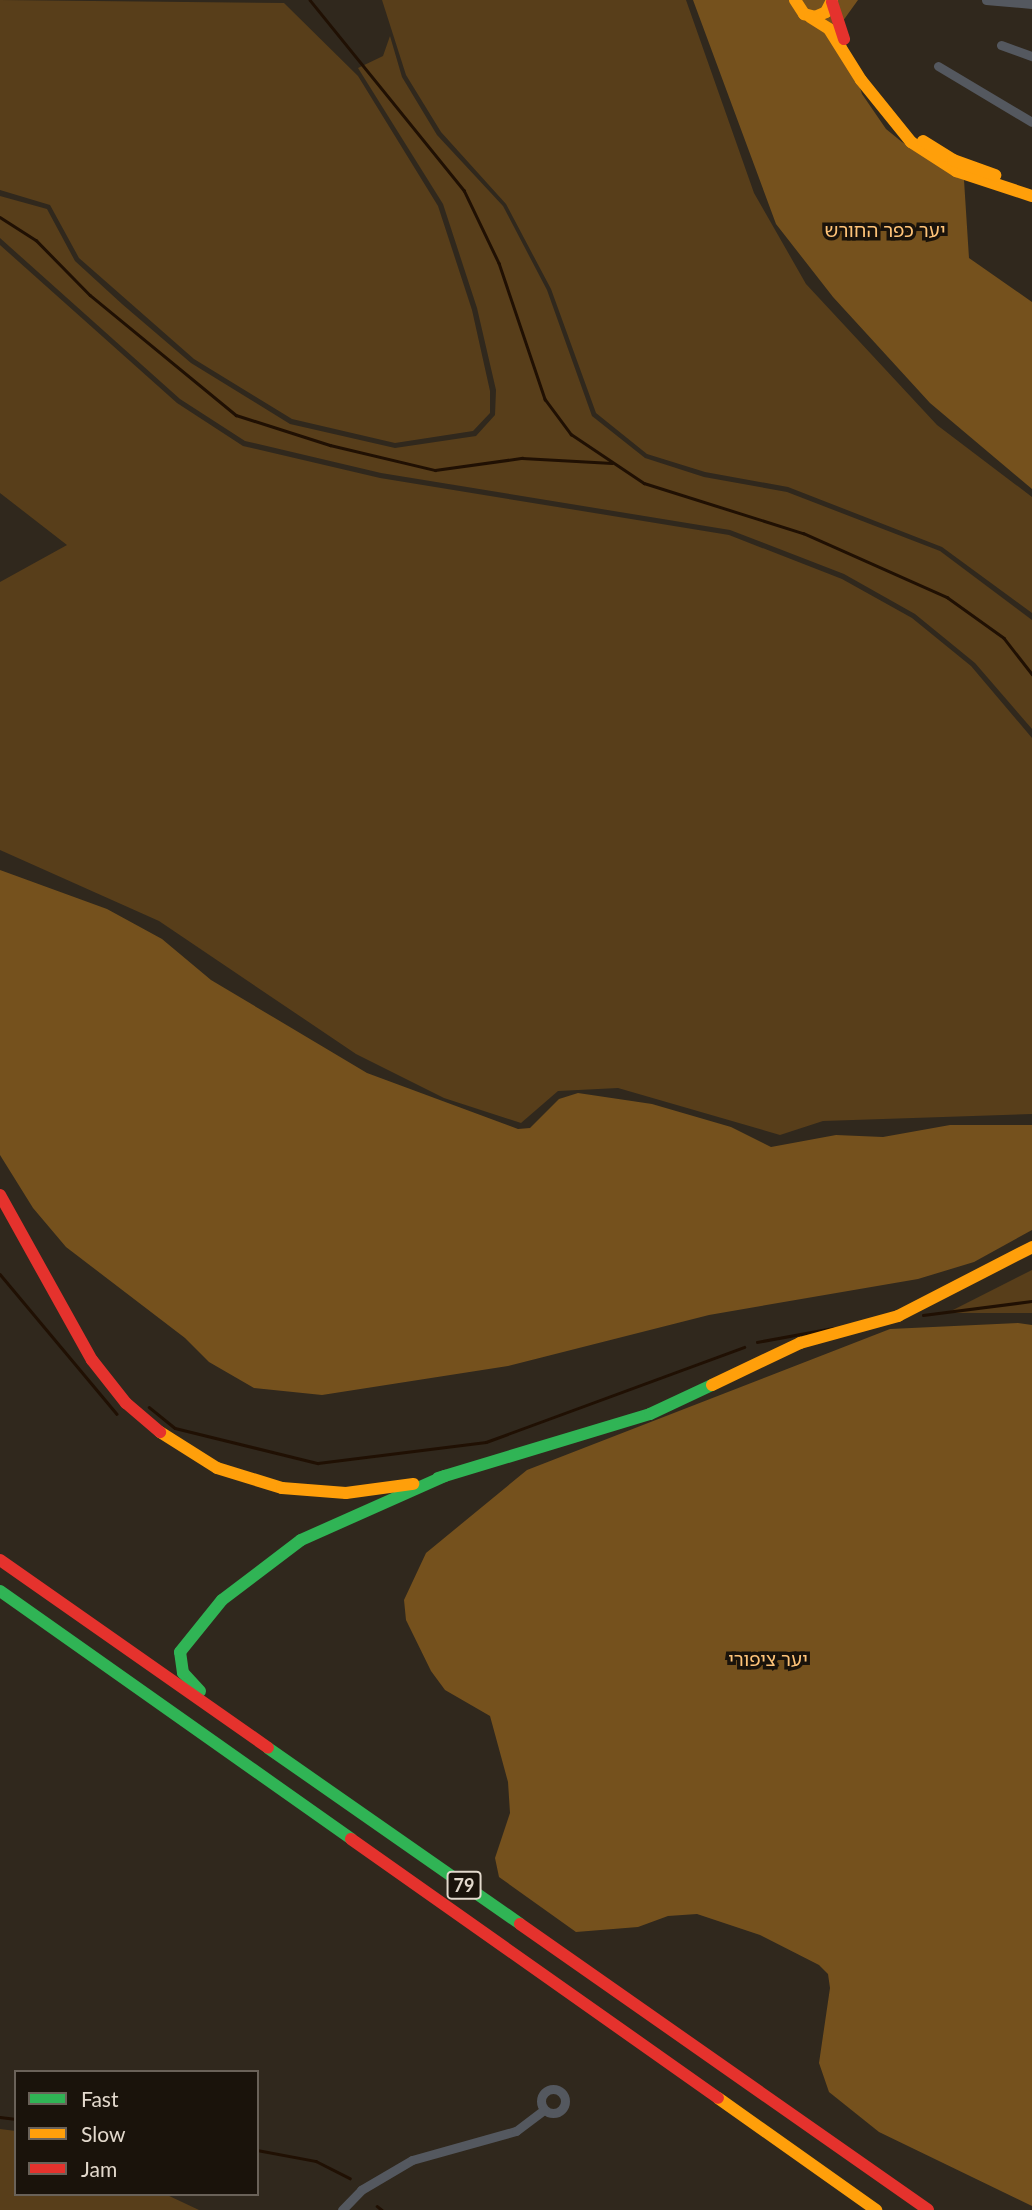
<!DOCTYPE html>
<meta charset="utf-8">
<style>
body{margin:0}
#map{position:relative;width:1032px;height:2210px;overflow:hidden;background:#30281d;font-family:Lato,"Noto Sans Hebrew",sans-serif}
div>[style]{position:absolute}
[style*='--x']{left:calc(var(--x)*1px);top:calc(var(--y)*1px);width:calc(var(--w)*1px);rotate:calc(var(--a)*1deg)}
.green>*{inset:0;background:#583e1a}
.forest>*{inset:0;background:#75511d}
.stream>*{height:2.5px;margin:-1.25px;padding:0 1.25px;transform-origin:1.25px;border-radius:1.25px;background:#201003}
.street>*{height:9px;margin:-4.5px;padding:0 4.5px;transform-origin:4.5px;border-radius:4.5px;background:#54585f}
.street>.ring{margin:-4.5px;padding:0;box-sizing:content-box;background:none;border:9px solid #54585f;border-radius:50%}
.fast>*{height:12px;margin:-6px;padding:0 6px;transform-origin:6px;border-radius:6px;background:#30b455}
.slow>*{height:12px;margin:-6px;padding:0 6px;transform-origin:6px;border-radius:6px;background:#ff9f0a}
.jam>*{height:12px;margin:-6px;padding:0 6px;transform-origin:6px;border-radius:6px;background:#e5322d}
span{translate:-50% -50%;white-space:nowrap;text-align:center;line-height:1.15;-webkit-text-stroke:7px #1a130b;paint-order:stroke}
.shield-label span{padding:2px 5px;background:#1a130b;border:2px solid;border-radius:5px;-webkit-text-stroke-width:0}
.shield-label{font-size:18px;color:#e3d9cd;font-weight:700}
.park-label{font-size:19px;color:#fec378}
.legend{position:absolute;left:14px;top:2070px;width:245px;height:126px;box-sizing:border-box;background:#1a130b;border:2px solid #6a6259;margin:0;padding:9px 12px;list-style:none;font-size:21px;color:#e3d9cd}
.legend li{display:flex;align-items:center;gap:14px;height:35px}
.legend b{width:35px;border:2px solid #6a6259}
</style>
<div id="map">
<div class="green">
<div style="clip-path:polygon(0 0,284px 3px,358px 76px,438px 206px,472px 310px,490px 391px,490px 413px,473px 431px,395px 443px,292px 419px,194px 359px,79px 258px,50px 205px,0 190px)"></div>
<div style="clip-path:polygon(382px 0,686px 0,754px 193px,806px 284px,937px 425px,1032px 497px,1032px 613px,942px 547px,788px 487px,705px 472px,647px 454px,596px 413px,551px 289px,506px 204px,441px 132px,406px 75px)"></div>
<div style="clip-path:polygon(390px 36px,402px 77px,437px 135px,503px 206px,547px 290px,592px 416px,645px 458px,704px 477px,787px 492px,940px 551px,1032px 620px,1032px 729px,975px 663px,915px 614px,844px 574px,730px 530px,381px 473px,245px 441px,180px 399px,0 238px,0 196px,47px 209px,75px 261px,122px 304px,191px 363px,290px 424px,395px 448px,476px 436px,495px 415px,496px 390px,477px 308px,443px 204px,358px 68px,383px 56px)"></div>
<div style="clip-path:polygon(0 245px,177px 403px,243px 446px,380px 478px,729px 535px,842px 579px,912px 618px,971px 666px,1032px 738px,1032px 1114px,823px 1121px,780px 1135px,618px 1088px,558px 1091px,521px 1123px,444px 1098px,356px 1054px,159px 921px,0 850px,0 582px,67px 545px,0 493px)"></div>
<div style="clip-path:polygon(1032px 1270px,1032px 1313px,947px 1313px)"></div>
<div style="clip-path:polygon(0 2129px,16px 2131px,16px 2194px,165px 2194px,199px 2210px,0 2210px)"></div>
</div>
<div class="forest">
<div style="clip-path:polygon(693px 0,858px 0,840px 25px,862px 94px,886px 129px,902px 142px,964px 180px,969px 258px,1032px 302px,1032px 489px,930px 403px,833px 297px,776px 224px)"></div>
<div style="clip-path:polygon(0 870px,107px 909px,162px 939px,211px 980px,367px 1073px,518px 1129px,530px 1128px,559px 1099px,578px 1093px,652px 1104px,731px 1127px,771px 1147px,836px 1135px,883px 1137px,950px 1125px,1032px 1125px,1032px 1230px,974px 1262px,918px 1279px,709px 1315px,508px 1366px,322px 1395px,254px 1388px,209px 1362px,185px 1338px,66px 1247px,33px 1208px,0 1155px)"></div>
<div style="clip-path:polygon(1018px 1323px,1032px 1325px,1032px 2206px,879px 2132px,829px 2092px,819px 2063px,830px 1988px,828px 1974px,819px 1965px,760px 1935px,697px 1914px,668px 1916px,638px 1927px,576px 1932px,499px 1877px,495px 1858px,510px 1813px,508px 1782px,490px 1716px,445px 1690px,431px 1671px,406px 1620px,404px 1600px,426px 1553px,527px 1470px,890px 1329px)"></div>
</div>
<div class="stream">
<div style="--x:310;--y:0;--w:245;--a:51"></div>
<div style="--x:464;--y:190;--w:81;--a:64.4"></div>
<div style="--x:499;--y:263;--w:144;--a:71.3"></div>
<div style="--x:545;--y:399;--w:44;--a:53.4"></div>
<div style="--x:571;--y:434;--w:88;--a:33.9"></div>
<div style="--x:644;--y:483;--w:167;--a:17.5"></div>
<div style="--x:803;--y:533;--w:158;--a:24"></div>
<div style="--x:947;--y:597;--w:70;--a:35.7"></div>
<div style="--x:1004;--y:638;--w:46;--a:52.1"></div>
<div style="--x:0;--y:217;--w:43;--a:32.6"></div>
<div style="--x:36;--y:240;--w:77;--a:45.5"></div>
<div style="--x:90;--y:295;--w:189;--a:39.4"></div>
<div style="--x:236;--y:415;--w:99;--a:17.7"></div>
<div style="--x:330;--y:445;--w:108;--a:13.4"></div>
<div style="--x:435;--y:470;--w:88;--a:-7.9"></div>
<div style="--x:522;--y:458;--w:90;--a:3.2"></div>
<div style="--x:0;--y:1274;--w:182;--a:50.1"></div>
<div style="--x:923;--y:1315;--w:110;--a:-7.3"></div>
<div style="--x:757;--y:1342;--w:77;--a:-10.4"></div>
<div style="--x:149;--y:1407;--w:33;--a:39"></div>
<div style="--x:175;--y:1428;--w:147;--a:13.8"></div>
<div style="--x:318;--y:1463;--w:169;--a:-7.1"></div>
<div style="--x:486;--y:1442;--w:275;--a:-20.2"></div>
<div style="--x:0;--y:2117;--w:16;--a:7"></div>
<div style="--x:257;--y:2150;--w:60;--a:10.6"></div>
<div style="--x:316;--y:2161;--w:38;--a:27"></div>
<div style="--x:377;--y:2206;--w:6;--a:39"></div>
</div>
<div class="street">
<div style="--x:986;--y:0;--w:46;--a:5"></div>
<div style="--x:1001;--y:45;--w:33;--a:20"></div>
<div style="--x:938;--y:66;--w:109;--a:30.8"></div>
<div class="ring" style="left:541px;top:2089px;width:15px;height:15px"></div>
<div style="--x:342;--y:2210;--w:28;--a:-46"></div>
<div style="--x:361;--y:2190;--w:59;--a:-30.5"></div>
<div style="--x:412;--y:2160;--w:108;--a:-15.6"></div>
<div style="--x:516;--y:2131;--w:35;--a:-37"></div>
</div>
<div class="fast">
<div style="--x:438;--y:1478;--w:221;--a:-16.8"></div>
<div style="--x:650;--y:1414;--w:68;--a:-25.1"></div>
<div style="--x:0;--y:1591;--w:430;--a:35.2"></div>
<div style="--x:200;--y:1691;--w:25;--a:-133"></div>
<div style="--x:183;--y:1673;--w:21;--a:-98"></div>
<div style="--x:180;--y:1652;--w:67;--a:-51.1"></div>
<div style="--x:222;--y:1600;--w:99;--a:-37.2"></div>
<div style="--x:301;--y:1540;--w:158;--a:-24"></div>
<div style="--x:268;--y:1748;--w:307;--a:34.9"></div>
</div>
<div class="slow">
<div style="--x:795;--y:0;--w:17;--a:57"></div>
<div style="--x:804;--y:14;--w:11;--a:15"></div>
<div style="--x:815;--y:17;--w:12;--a:-24"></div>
<div style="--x:826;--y:12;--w:13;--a:-63"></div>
<div style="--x:810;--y:17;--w:22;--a:32"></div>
<div style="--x:829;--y:29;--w:60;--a:57.9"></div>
<div style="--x:861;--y:80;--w:80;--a:51.1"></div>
<div style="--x:911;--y:142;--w:54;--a:32.8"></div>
<div style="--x:956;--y:171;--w:80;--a:18.2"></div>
<div style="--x:923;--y:141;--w:36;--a:32"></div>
<div style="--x:953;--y:160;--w:45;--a:19.7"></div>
<div style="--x:712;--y:1385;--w:98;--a:-25.5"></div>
<div style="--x:800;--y:1343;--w:102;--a:-15.4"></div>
<div style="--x:898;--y:1316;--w:151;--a:-27.2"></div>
<div style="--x:160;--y:1432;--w:67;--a:32.3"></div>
<div style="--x:217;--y:1468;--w:68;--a:17.1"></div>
<div style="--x:282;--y:1488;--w:64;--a:4.5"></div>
<div style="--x:346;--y:1493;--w:68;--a:-7.7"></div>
<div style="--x:718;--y:2098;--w:194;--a:35.3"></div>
</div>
<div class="jam">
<div style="--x:832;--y:2;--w:39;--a:72"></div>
<div style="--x:0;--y:1195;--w:189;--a:60.9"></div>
<div style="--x:92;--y:1360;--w:55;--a:51.7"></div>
<div style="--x:126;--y:1403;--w:45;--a:40.5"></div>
<div style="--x:0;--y:1560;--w:327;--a:35"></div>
<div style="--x:351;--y:1839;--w:449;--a:35.2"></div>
<div style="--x:520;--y:1924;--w:498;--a:35"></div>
</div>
<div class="shield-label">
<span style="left:464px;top:1885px">79</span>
</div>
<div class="park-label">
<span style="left:885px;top:230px">יער כפר החורש</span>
<span style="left:768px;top:1659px">יער ציפורי</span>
</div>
<ul class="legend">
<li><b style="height:9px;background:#30b455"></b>Fast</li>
<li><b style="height:9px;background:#ff9f0a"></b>Slow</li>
<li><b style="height:9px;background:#e5322d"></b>Jam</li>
</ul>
</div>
